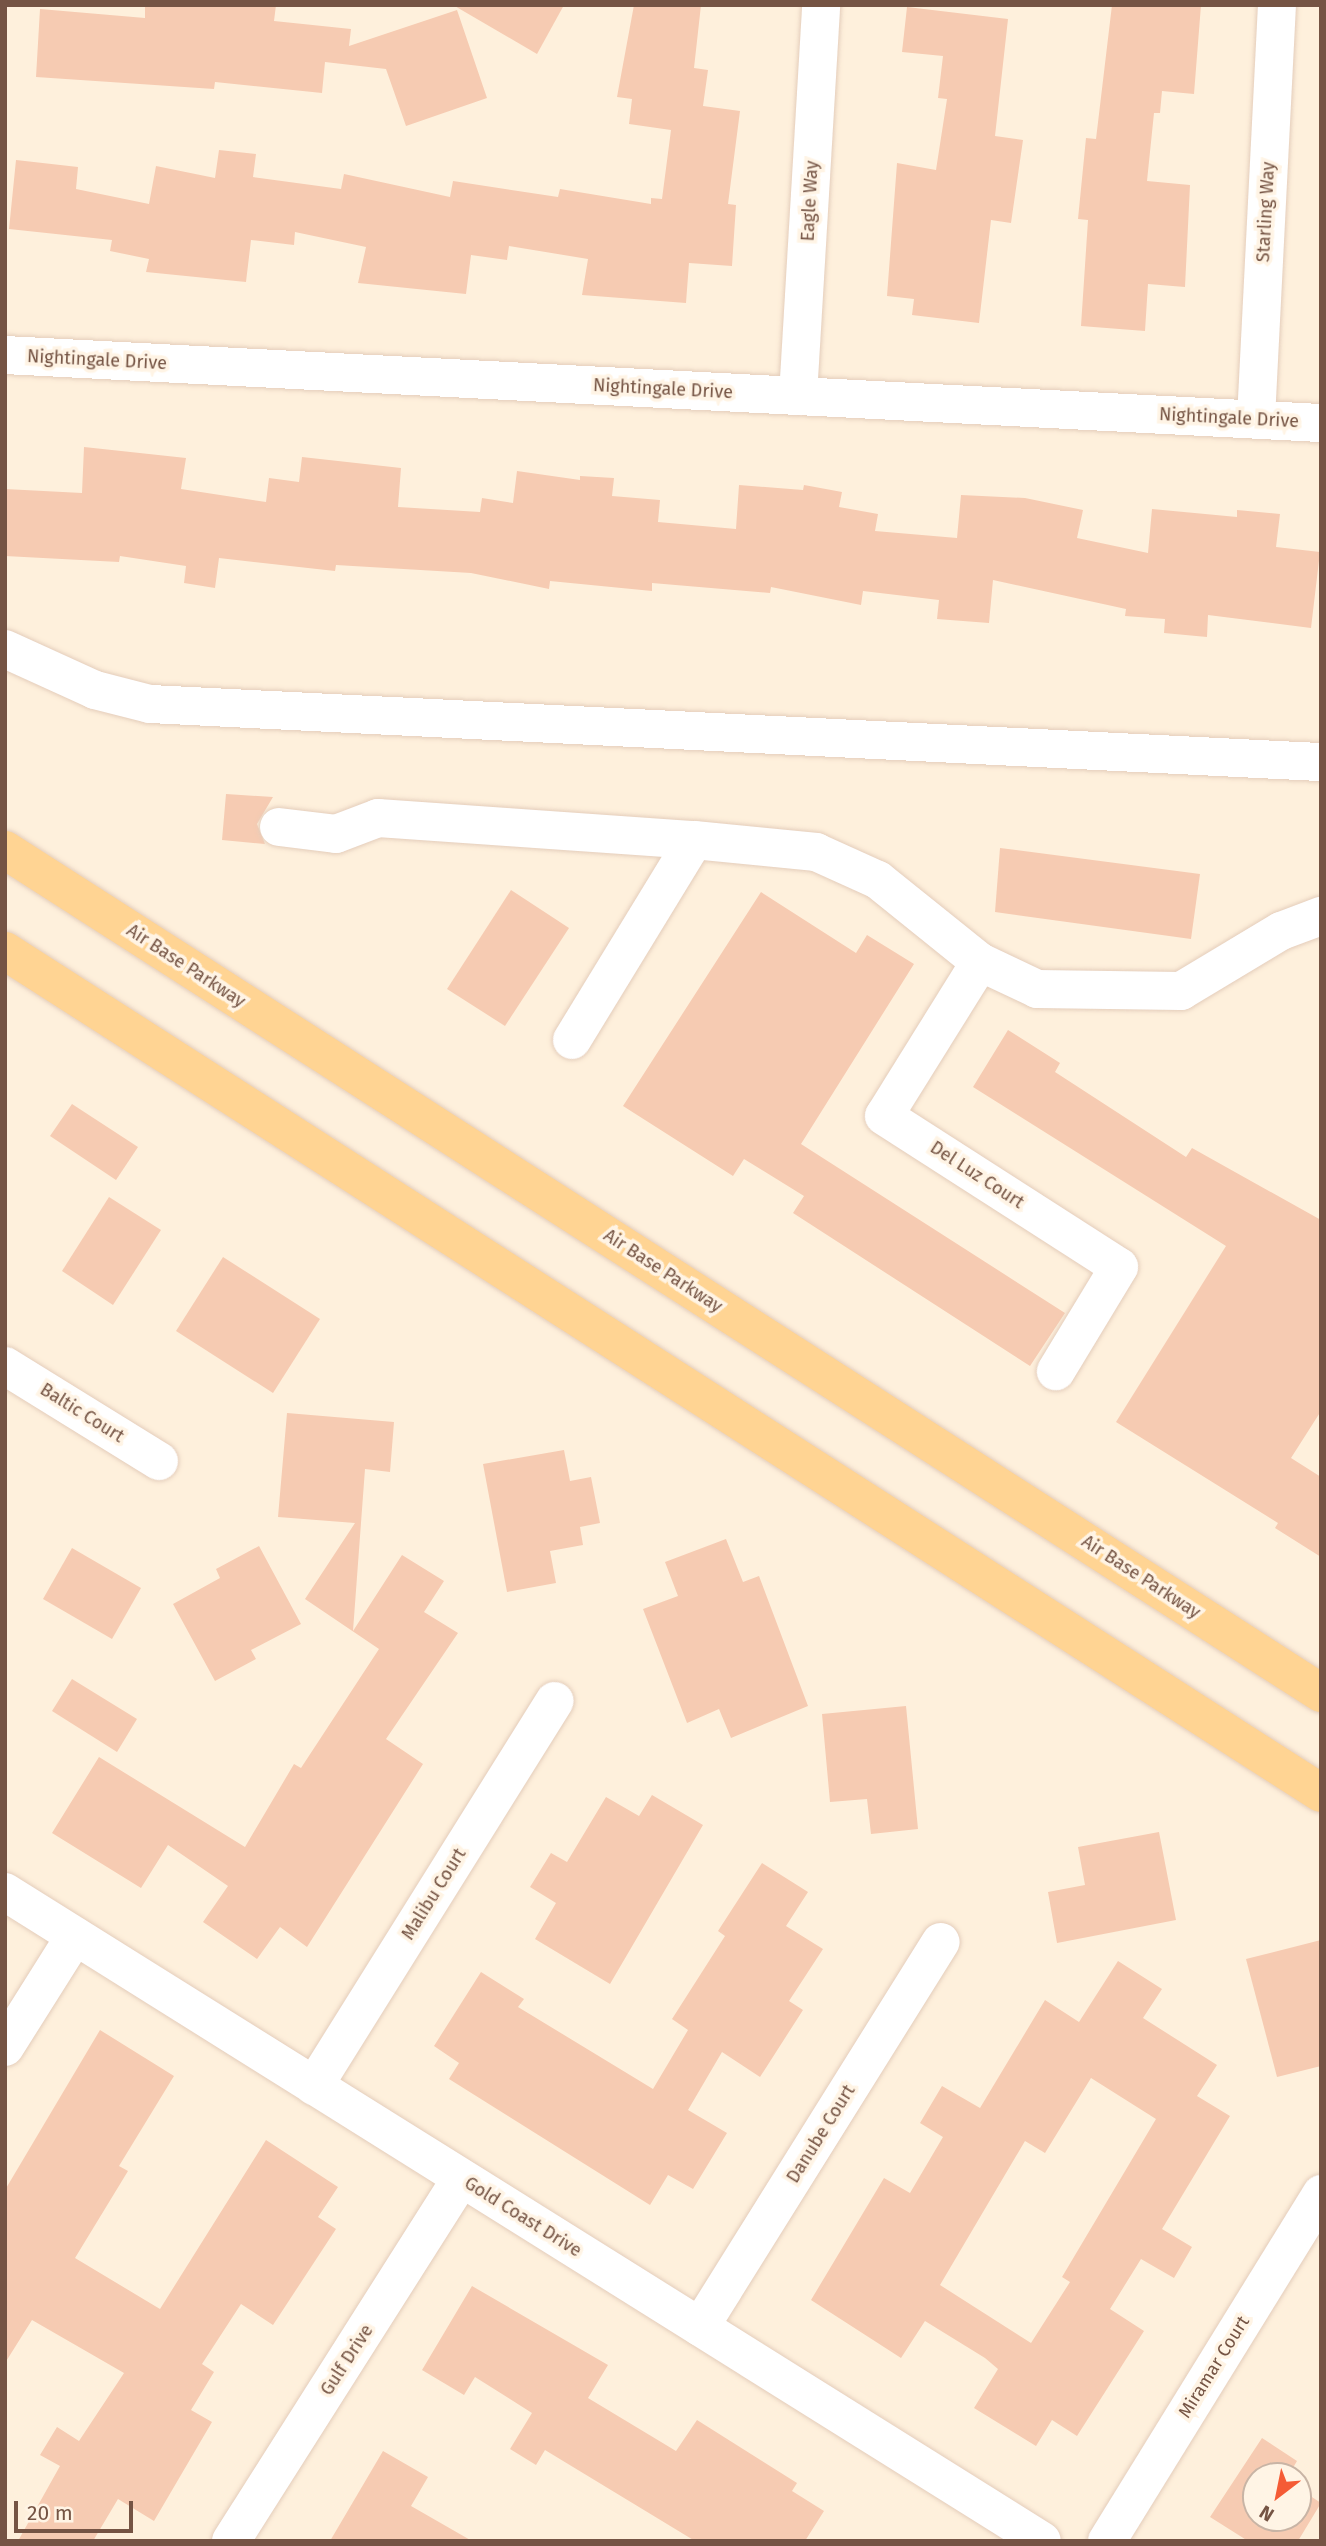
<!DOCTYPE html>
<style>
body{margin:0}
#map{position:relative;width:1326px;height:2546px;overflow:hidden;background:#fef0dc;font-family:"Fira Sans",sans-serif}
div>[style]{position:absolute}
[style*='--x']{left:calc(var(--x)*1px);top:calc(var(--y)*1px);width:calc(var(--w)*1px);rotate:calc(var(--a)*1deg)}
.building>*{inset:0;background:#f6cbb2}
.roads{filter:drop-shadow(0 0 2px #e4cdbb) drop-shadow(0 0 2px #e4cdbb)}
.minor>*{height:38px;margin:-19px;padding:0 19px;transform-origin:19px;border-radius:19px;background:#fff}
.major>*{height:38px;margin:-19px;padding:0 19px;transform-origin:19px;border-radius:19px;background:#ffd493}
span{translate:-50% -50%;white-space:nowrap;text-align:center;line-height:1.15;-webkit-text-stroke:7px #fff4e5;paint-order:stroke}
.street-label{font-size:18px;color:#755444}
.frame{position:absolute;inset:0;border:7px solid #755444;pointer-events:none}
.north{position:absolute;left:1242px;top:2462px;width:70px;height:70px;box-sizing:border-box;background:#fff4e5;border:2px solid #c8b4a5;border-radius:50%;rotate:212deg;font-size:19px;font-weight:700;line-height:28px;text-align:center;color:#755444}
.north::after{content:'';display:block;margin:auto;width:24px;height:32px;background:#f55b35;clip-path:polygon(50% 0,100% 100%,50% 72%,0 100%)}
.scale{position:absolute;left:14px;top:2501px;width:119px;height:32px;box-sizing:border-box;border:4px solid #755444;border-top:0;padding-left:9px;font-size:21px;line-height:24px;white-space:nowrap;color:#755444;-webkit-text-stroke:5px #fff4e5;paint-order:stroke}
</style>
<div id="map">
<div class="building">
<div style="clip-path:polygon(145px 5px,276px 5px,274px 21px,351px 29px,349px 46px,457px 10px,487px 98px,406px 126px,386px 69px,325px 62px,322px 93px,215px 82px,214px 89px,36px 77px,40px 9px,145px 18px)"></div>
<div style="clip-path:polygon(453px 5px,564px 5px,537px 54px)"></div>
<div style="clip-path:polygon(634px 5px,701px 5px,694px 68px,708px 70px,703px 106px,740px 111px,728px 204px,736px 205px,732px 266px,689px 263px,686px 303px,582px 295px,588px 259px,509px 246px,507px 260px,471px 255px,466px 294px,358px 283px,366px 247px,295px 232px,294px 245px,251px 240px,246px 282px,146px 272px,149px 259px,110px 251px,112px 240px,9px 229px,16px 160px,78px 167px,76px 189px,149px 204px,156px 166px,215px 178px,219px 150px,256px 154px,253px 177px,341px 189px,344px 174px,450px 197px,453px 181px,558px 197px,560px 189px,651px 204px,651px 198px,662px 199px,671px 130px,629px 124px,632px 99px,617px 97px)"></div>
<div style="clip-path:polygon(1112px 5px,1201px 5px,1194px 94px,1162px 91px,1160px 113px,1154px 113px,1147px 181px,1190px 185px,1185px 287px,1148px 284px,1145px 331px,1081px 326px,1088px 220px,1078px 219px,1086px 138px,1096px 139px)"></div>
<div style="clip-path:polygon(907px 7px,1008px 19px,995px 136px,1023px 140px,1011px 223px,991px 220px,979px 323px,912px 315px,914px 299px,887px 296px,897px 163px,936px 170px,947px 99px,938px 98px,943px 56px,902px 52px)"></div>
<div style="clip-path:polygon(84px 447px,186px 458px,181px 489px,266px 502px,269px 478px,299px 482px,302px 457px,401px 468px,398px 507px,480px 512px,482px 498px,513px 503px,517px 471px,580px 480px,580px 476px,614px 478px,612px 496px,660px 500px,658px 522px,736px 529px,739px 485px,803px 490px,804px 485px,842px 492px,839px 507px,878px 514px,875px 531px,957px 538px,961px 495px,1025px 498px,1083px 510px,1077px 538px,1148px 553px,1152px 509px,1237px 517px,1237px 510px,1280px 514px,1276px 547px,1320px 552px,1311px 628px,1208px 615px,1207px 637px,1164px 633px,1165px 619px,1125px 616px,1126px 609px,993px 580px,989px 623px,937px 619px,939px 600px,863px 591px,861px 605px,771px 587px,770px 593px,652px 583px,652px 591px,550px 581px,549px 589px,471px 573px,336px 565px,335px 571px,219px 558px,215px 588px,184px 583px,186px 566px,120px 556px,119px 562px,5px 556px,5px 489px,82px 493px)"></div>
<div style="clip-path:polygon(226px 794px,273px 797px,257px 824px,265px 844px,222px 840px)"></div>
<div style="clip-path:polygon(1000px 848px,1200px 874px,1191px 939px,995px 912px)"></div>
<div style="clip-path:polygon(511px 890px,569px 928px,505px 1026px,447px 989px)"></div>
<div style="clip-path:polygon(761px 892px,856px 953px,867px 935px,914px 964px,801px 1144px,1065px 1313px,1030px 1366px,793px 1213px,804px 1196px,744px 1159px,733px 1176px,623px 1106px)"></div>
<div style="clip-path:polygon(1008px 1030px,1060px 1063px,1055px 1072px,1186px 1157px,1192px 1148px,1321px 1220px,1321px 1411px,1291px 1458px,1321px 1477px,1321px 1557px,1275px 1528px,1278px 1523px,1116px 1422px,1226px 1246px,973px 1087px)"></div>
<div style="clip-path:polygon(72px 1104px,138px 1147px,116px 1180px,50px 1136px)"></div>
<div style="clip-path:polygon(109px 1197px,161px 1230px,113px 1305px,62px 1271px)"></div>
<div style="clip-path:polygon(223px 1257px,320px 1319px,273px 1393px,176px 1331px)"></div>
<div style="clip-path:polygon(287px 1413px,394px 1422px,390px 1472px,365px 1469px,353px 1631px,402px 1555px,444px 1581px,424px 1612px,458px 1633px,386px 1739px,423px 1764px,307px 1947px,280px 1927px,257px 1959px,203px 1922px,228px 1886px,168px 1845px,141px 1888px,52px 1833px,99px 1757px,245px 1847px,294px 1764px,301px 1768px,379px 1649px,305px 1599px,355px 1523px,278px 1517px)"></div>
<div style="clip-path:polygon(564px 1450px,570px 1481px,591px 1477px,600px 1523px,580px 1527px,583px 1545px,550px 1551px,556px 1583px,507px 1592px,483px 1464px)"></div>
<div style="clip-path:polygon(726px 1539px,743px 1582px,759px 1576px,808px 1706px,731px 1738px,719px 1709px,687px 1723px,643px 1609px,678px 1596px,665px 1562px)"></div>
<div style="clip-path:polygon(259px 1546px,301px 1624px,251px 1650px,256px 1659px,215px 1681px,173px 1604px,220px 1578px,216px 1569px)"></div>
<div style="clip-path:polygon(72px 1548px,141px 1588px,112px 1639px,43px 1599px)"></div>
<div style="clip-path:polygon(72px 1679px,137px 1719px,117px 1752px,52px 1711px)"></div>
<div style="clip-path:polygon(906px 1706px,918px 1829px,871px 1834px,867px 1799px,830px 1802px,822px 1714px)"></div>
<div style="clip-path:polygon(652px 1795px,703px 1825px,610px 1984px,535px 1939px,556px 1903px,530px 1887px,551px 1853px,567px 1862px,606px 1797px,639px 1816px)"></div>
<div style="clip-path:polygon(1159px 1832px,1176px 1920px,1057px 1943px,1048px 1892px,1085px 1885px,1078px 1847px)"></div>
<div style="clip-path:polygon(762px 1863px,808px 1892px,786px 1926px,823px 1949px,789px 2001px,803px 2010px,760px 2077px,722px 2052px,688px 2110px,727px 2133px,693px 2189px,668px 2175px,650px 2205px,449px 2079px,459px 2063px,434px 2046px,481px 1972px,524px 1999px,518px 2007px,653px 2089px,688px 2030px,672px 2019px,725px 1936px,718px 1931px)"></div>
<div style="clip-path:polygon(1321px 1940px,1321px 2066px,1277px 2077px,1246px 1959px)"></div>
<div style="clip-path:polygon(evenodd,1118px 1961px,1162px 1989px,1143px 2018px,1217px 2065px,1197px 2096px,1230px 2116px,1162px 2229px,1192px 2247px,1174px 2278px,1141px 2259px,1110px 2309px,1144px 2331px,1077px 2436px,1052px 2420px,1036px 2446px,974px 2408px,998px 2369px,985px 2358px,925px 2321px,901px 2358px,811px 2300px,884px 2178px,910px 2193px,943px 2137px,920px 2123px,942px 2086px,980px 2108px,1045px 2000px,1079px 2022px,1118px 1961px,1091px 2078px,1156px 2119px,1062px 2277px,1070px 2282px,1031px 2343px,940px 2285px,1025px 2141px,1045px 2153px,1091px 2078px)"></div>
<div style="clip-path:polygon(100px 2030px,174px 2076px,119px 2166px,128px 2171px,75px 2258px,160px 2309px,266px 2140px,338px 2187px,318px 2217px,336px 2229px,273px 2325px,241px 2304px,202px 2364px,214px 2372px,191px 2410px,212px 2422px,154px 2521px,118px 2499px,93px 2541px,18px 2541px,60px 2466px,40px 2455px,57px 2427px,79px 2441px,124px 2373px,32px 2320px,5px 2363px,5px 2190px)"></div>
<div style="clip-path:polygon(472px 2286px,608px 2365px,588px 2398px,676px 2451px,697px 2420px,797px 2483px,792px 2491px,824px 2511px,805px 2541px,695px 2541px,545px 2450px,536px 2465px,510px 2449px,532px 2413px,475px 2377px,464px 2395px,422px 2370px)"></div>
<div style="clip-path:polygon(1262px 2438px,1297px 2461px,1288px 2476px,1256px 2476px,1256px 2518px,1298px 2518px,1298px 2488px,1321px 2503px,1298px 2541px,1248px 2541px,1210px 2517px)"></div>
<div style="clip-path:polygon(383px 2451px,428px 2477px,411px 2506px,472px 2541px,330px 2541px)"></div>
</div>
<div class="roads">
<div class="minor">
<div style="--x:5;--y:355;--w:1318;--a:2.96"></div>
<div style="--x:798;--y:396;--w:392;--a:-86.6"></div>
<div style="--x:1256;--y:419;--w:415;--a:-87.1"></div>
<div style="--x:5;--y:649;--w:99;--a:24.5"></div>
<div style="--x:95;--y:690;--w:57;--a:14.3"></div>
<div style="--x:150;--y:704;--w:1172;--a:2.84"></div>
<div style="--x:279;--y:827;--w:57;--a:7"></div>
<div style="--x:336;--y:834;--w:45;--a:-20.9"></div>
<div style="--x:378;--y:818;--w:317;--a:4"></div>
<div style="--x:980;--y:962;--w:181;--a:121.9"></div>
<div style="--x:884;--y:1116;--w:279;--a:32.7"></div>
<div style="--x:1119;--y:1267;--w:122;--a:121.2"></div>
<div style="--x:572;--y:1040;--w:234;--a:-58.6"></div>
<div style="--x:694;--y:840;--w:123;--a:5.6"></div>
<div style="--x:816;--y:852;--w:68;--a:24.3"></div>
<div style="--x:878;--y:880;--w:131;--a:38.8"></div>
<div style="--x:980;--y:962;--w:63;--a:25.3"></div>
<div style="--x:1037;--y:989;--w:144;--a:0.8"></div>
<div style="--x:1181;--y:991;--w:117;--a:-31"></div>
<div style="--x:1281;--y:931;--w:43;--a:-20.6"></div>
<div style="--x:5;--y:1366;--w:181;--a:31.7"></div>
<div style="--x:5;--y:1892;--w:1223;--a:32.04"></div>
<div style="--x:5;--y:2047;--w:131;--a:-57.8"></div>
<div style="--x:314;--y:2086;--w:454;--a:-58"></div>
<div style="--x:700;--y:2327;--w:454;--a:-58"></div>
<div style="--x:231;--y:2541;--w:429;--a:-57.6"></div>
<div style="--x:1107;--y:2541;--w:408;--a:-58.3"></div>
</div>
<div class="major">
<div style="--x:5;--y:850;--w:1563;--a:32.64"></div>
<div style="--x:5;--y:951;--w:1562;--a:32.61"></div>
</div>
</div>
<div class="street-label">
<span style="left:810px;top:201px;rotate:-87deg">Eagle Way</span>
<span style="left:1266px;top:212px;rotate:-87deg">Starling Way</span>
<span style="left:97px;top:360px;rotate:3deg">Nightingale Drive</span>
<span style="left:663px;top:389px;rotate:3deg">Nightingale Drive</span>
<span style="left:1229px;top:418px;rotate:3deg">Nightingale Drive</span>
<span style="left:186px;top:966px;rotate:33deg">Air Base Parkway</span>
<span style="left:977px;top:1175px;rotate:33deg">Del Luz Court</span>
<span style="left:663px;top:1271px;rotate:33deg">Air Base Parkway</span>
<span style="left:82px;top:1413px;rotate:32deg">Baltic Court</span>
<span style="left:1141px;top:1577px;rotate:33deg">Air Base Parkway</span>
<span style="left:434px;top:1894px;rotate:-58deg">Malibu Court</span>
<span style="left:821px;top:2134px;rotate:-58deg">Danube Court</span>
<span style="left:523px;top:2217px;rotate:32deg">Gold Coast Drive</span>
<span style="left:347px;top:2360px;rotate:-57deg">Gulf Drive</span>
<span style="left:1214px;top:2367px;rotate:-58deg">Miramar Court</span>
</div>
<div class="frame"></div>
<div class="north">N</div>
<div class="scale">20 m</div>
</div>
